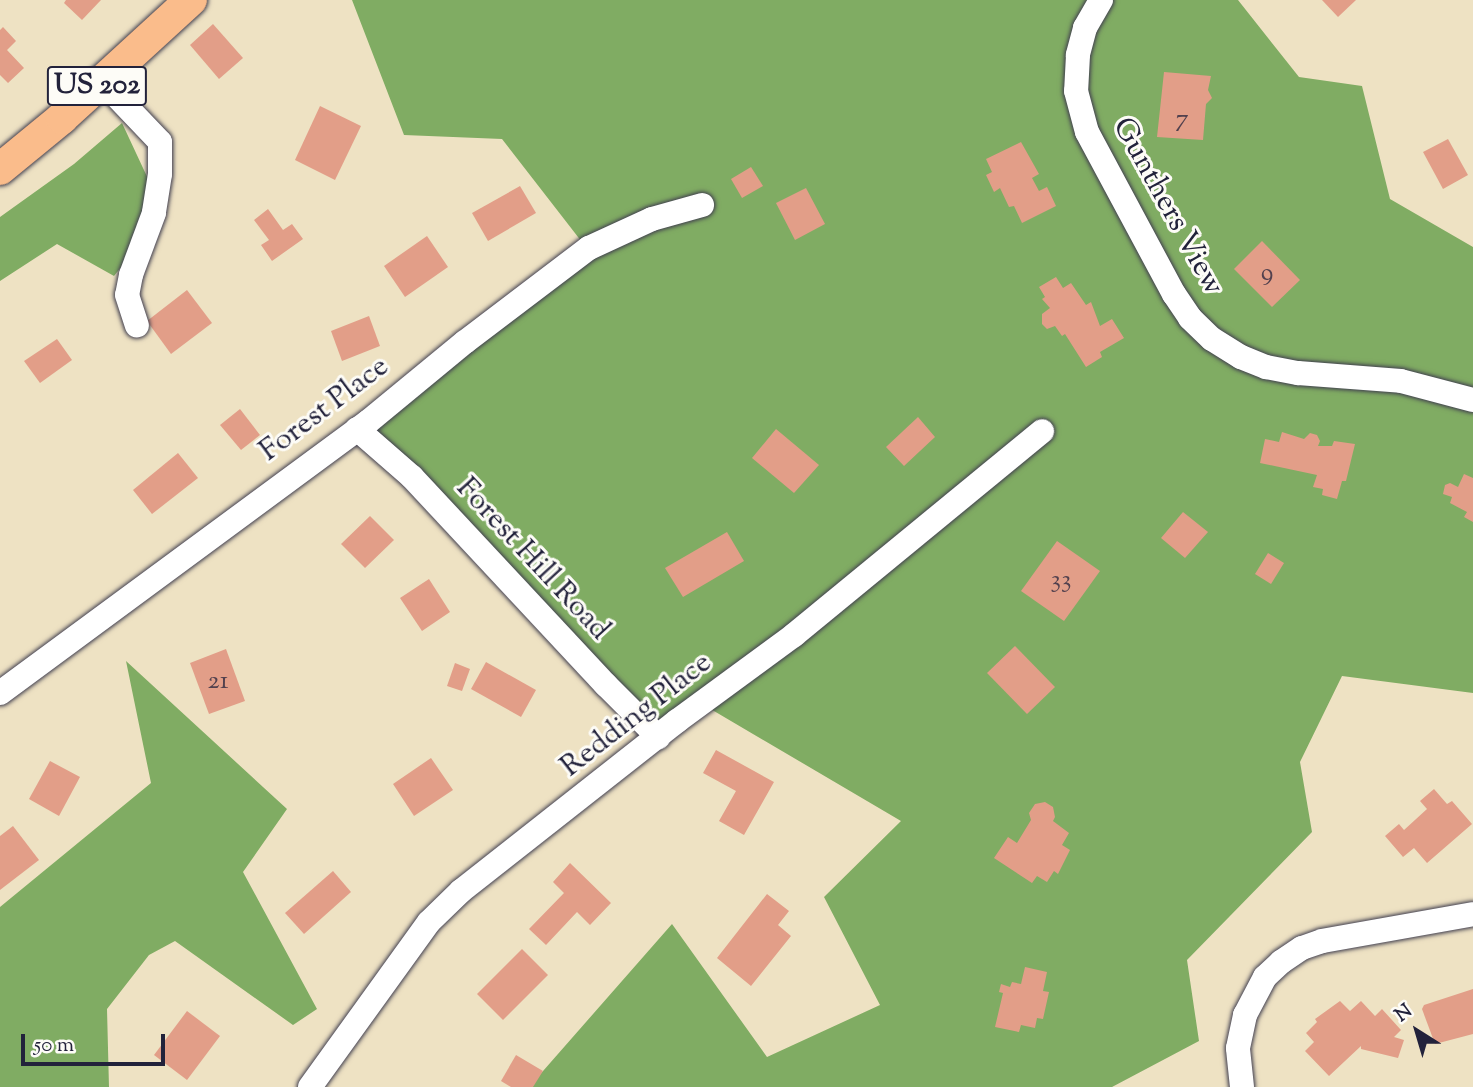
<!DOCTYPE html>
<style>
body{margin:0}
#map{position:relative;width:1473px;height:1087px;overflow:hidden;background:#eee2c3;font-family:"Sorts Mill Goudy",serif}
div>[style]{position:absolute}
[style*='--x']{left:calc(var(--x)*1px);top:calc(var(--y)*1px);width:calc(var(--w)*1px);rotate:calc(var(--a)*1deg)}
.forest>*{inset:0;background:#80ac63}
.building>*{inset:0;background:#e29e88}
.roads{filter:drop-shadow(0 0 2px #413f4f) drop-shadow(0 0 2px #413f4f)}
.minor>*{height:24px;margin:-12px;padding:0 12px;transform-origin:12px;border-radius:12px;background:#fff}
.major>*{height:32px;margin:-16px;padding:0 16px;transform-origin:16px;border-radius:16px;background:#fabc8b}
span{translate:-50% -50%;white-space:nowrap;text-align:center;line-height:1.15;-webkit-text-stroke:6px #fdfcf7;paint-order:stroke}
.number-label{font-size:26px;color:#52414e}
.number-label span{-webkit-text-stroke-width:0}
.shield-label span{padding:2px 5px;background:#fdfcf7;border:2px solid;border-radius:5px;-webkit-text-stroke-width:0}
.shield-label{font-size:28px;color:#22223b;font-weight:700}
.street-label{font-size:30px;color:#22223b}
.north{position:absolute;left:1382px;top:996px;width:70px;height:70px;-webkit-text-stroke:5px #fdfcf7;paint-order:stroke;rotate:323deg;font-size:19px;font-weight:700;line-height:28px;text-align:center;color:#22223b}
.north::after{content:'';display:block;margin:auto;width:24px;height:32px;background:#22223b;clip-path:polygon(50% 0,100% 100%,50% 72%,0 100%)}
.scale{position:absolute;left:21px;top:1034px;width:144px;height:32px;box-sizing:border-box;border:4px solid #22223b;border-top:0;padding-left:9px;font-size:21px;line-height:24px;white-space:nowrap;color:#22223b;-webkit-text-stroke:5px #fdfcf7;paint-order:stroke}
</style>
<div id="map">
<div class="forest">
<div style="clip-path:polygon(352px 0,1238px 0,1299px 77px,1362px 86px,1390px 199px,1473px 247px,1473px 693px,1342px 676px,1300px 762px,1312px 832px,1187px 960px,1199px 1041px,1112px 1087px,529px 1087px,672px 924px,767px 1057px,880px 1005px,824px 897px,901px 821px,697px 701px,654px 733px,358px 425px,585px 246px,502px 139px,404px 135px)"></div>
<div style="clip-path:polygon(122px 123px,164px 213px,114px 276px,57px 244px,0 281px,0 217px,74px 164px)"></div>
<div style="clip-path:polygon(126px 661px,287px 809px,243px 872px,317px 1009px,293px 1025px,175px 941px,149px 955px,107px 1009px,109px 1087px,0 1087px,0 907px,151px 783px)"></div>
</div>
<div class="building">
<div style="clip-path:polygon(66px 0,101px 0,82px 20px,64px 3px)"></div>
<div style="clip-path:polygon(1322px 0,1356px 0,1338px 17px)"></div>
<div style="clip-path:polygon(213px 24px,243px 58px,219px 79px,190px 45px)"></div>
<div style="clip-path:polygon(3px 27px,16px 41px,7px 50px,24px 68px,8px 83px,0 75px,0 30px)"></div>
<div style="clip-path:polygon(1164px 72px,1211px 76px,1208px 90px,1212px 98px,1206px 104px,1203px 140px,1157px 137px)"></div>
<div style="clip-path:polygon(320px 106px,361px 126px,335px 180px,295px 160px)"></div>
<div style="clip-path:polygon(1448px 139px,1468px 175px,1443px 189px,1423px 152px)"></div>
<div style="clip-path:polygon(1021px 142px,1039px 174px,1032px 178px,1039px 191px,1047px 187px,1056px 206px,1022px 223px,1014px 206px,1009px 207px,1000px 188px,994px 192px,986px 175px,992px 172px,986px 159px)"></div>
<div style="clip-path:polygon(751px 167px,763px 186px,742px 198px,731px 179px)"></div>
<div style="clip-path:polygon(520px 186px,536px 213px,488px 241px,472px 213px)"></div>
<div style="clip-path:polygon(806px 188px,825px 224px,795px 240px,776px 203px)"></div>
<div style="clip-path:polygon(268px 209px,283px 230px,292px 224px,303px 239px,272px 261px,261px 245px,269px 240px,254px 220px)"></div>
<div style="clip-path:polygon(427px 236px,448px 267px,405px 297px,384px 266px)"></div>
<div style="clip-path:polygon(1262px 241px,1300px 280px,1272px 307px,1234px 269px)"></div>
<div style="clip-path:polygon(1056px 277px,1063px 288px,1071px 283px,1086px 305px,1091px 302px,1100px 326px,1112px 319px,1124px 338px,1100px 352px,1102px 357px,1086px 367px,1065px 334px,1062px 336px,1055px 326px,1047px 329px,1042px 324px,1042px 314px,1050px 308px,1042px 299px,1045px 297px,1039px 287px)"></div>
<div style="clip-path:polygon(187px 290px,212px 323px,171px 354px,147px 321px)"></div>
<div style="clip-path:polygon(369px 316px,380px 346px,342px 361px,331px 331px)"></div>
<div style="clip-path:polygon(57px 339px,72px 360px,40px 383px,24px 361px)"></div>
<div style="clip-path:polygon(240px 409px,260px 435px,241px 450px,220px 425px)"></div>
<div style="clip-path:polygon(918px 417px,935px 437px,904px 466px,886px 447px)"></div>
<div style="clip-path:polygon(776px 429px,819px 465px,794px 493px,752px 458px)"></div>
<div style="clip-path:polygon(1282px 432px,1304px 439px,1310px 433px,1317px 435px,1320px 441px,1318px 446px,1332px 446px,1334px 441px,1355px 444px,1346px 481px,1342px 481px,1337px 499px,1322px 495px,1323px 489px,1313px 487px,1317px 475px,1260px 463px,1265px 439px,1279px 442px)"></div>
<div style="clip-path:polygon(178px 453px,198px 478px,152px 514px,133px 490px)"></div>
<div style="clip-path:polygon(1464px 474px,1473px 478px,1473px 522px,1464px 517px,1467px 512px,1450px 503px,1452px 497px,1443px 494px,1445px 485px,1450px 483px,1458px 487px)"></div>
<div style="clip-path:polygon(1183px 512px,1208px 532px,1185px 558px,1161px 538px)"></div>
<div style="clip-path:polygon(370px 516px,394px 540px,365px 568px,341px 544px)"></div>
<div style="clip-path:polygon(727px 532px,744px 561px,683px 597px,665px 568px)"></div>
<div style="clip-path:polygon(1057px 541px,1100px 571px,1064px 621px,1021px 591px)"></div>
<div style="clip-path:polygon(1268px 553px,1284px 563px,1271px 584px,1255px 574px)"></div>
<div style="clip-path:polygon(429px 579px,450px 612px,422px 631px,400px 598px)"></div>
<div style="clip-path:polygon(1015px 646px,1055px 687px,1027px 714px,987px 673px)"></div>
<div style="clip-path:polygon(226px 649px,245px 701px,209px 714px,190px 663px)"></div>
<div style="clip-path:polygon(486px 662px,536px 690px,521px 717px,471px 689px)"></div>
<div style="clip-path:polygon(455px 663px,470px 669px,462px 691px,447px 686px)"></div>
<div style="clip-path:polygon(716px 750px,774px 782px,744px 835px,719px 821px,736px 791px,703px 773px)"></div>
<div style="clip-path:polygon(431px 758px,453px 790px,414px 816px,393px 784px)"></div>
<div style="clip-path:polygon(50px 761px,80px 777px,59px 816px,29px 799px)"></div>
<div style="clip-path:polygon(1434px 789px,1447px 804px,1452px 801px,1472px 824px,1427px 863px,1414px 848px,1403px 857px,1385px 836px,1399px 824px,1404px 830px,1427px 809px,1420px 801px)"></div>
<div style="clip-path:polygon(1045px 802px,1053px 807px,1055px 817px,1053px 821px,1069px 833px,1062px 845px,1070px 850px,1058px 874px,1054px 871px,1047px 882px,1037px 876px,1032px 883px,994px 858px,1008px 837px,1017px 843px,1031px 820px,1029px 813px,1035px 804px)"></div>
<div style="clip-path:polygon(13px 826px,39px 860px,0 890px,0 836px)"></div>
<div style="clip-path:polygon(570px 863px,611px 903px,590px 925px,577px 912px,546px 945px,529px 929px,564px 893px,553px 882px)"></div>
<div style="clip-path:polygon(333px 871px,351px 892px,304px 934px,285px 913px)"></div>
<div style="clip-path:polygon(767px 894px,789px 911px,778px 925px,791px 936px,751px 986px,717px 958px)"></div>
<div style="clip-path:polygon(522px 949px,548px 975px,503px 1020px,477px 994px)"></div>
<div style="clip-path:polygon(1025px 967px,1047px 972px,1043px 991px,1049px 992px,1043px 1019px,1037px 1018px,1035px 1028px,1021px 1025px,1019px 1032px,995px 1027px,1003px 993px,999px 992px,1001px 984px,1010px 987px,1012px 982px,1021px 984px)"></div>
<div style="clip-path:polygon(1473px 989px,1473px 1034px,1435px 1044px,1422px 1009px,1424px 1005px)"></div>
<div style="clip-path:polygon(1340px 1001px,1350px 1011px,1361px 1001px,1375px 1016px,1382px 1009px,1401px 1030px,1394px 1037px,1404px 1040px,1398px 1058px,1361px 1049px,1361px 1046px,1329px 1076px,1305px 1051px,1314px 1042px,1306px 1033px,1317px 1022px,1315px 1019px)"></div>
<div style="clip-path:polygon(187px 1011px,220px 1036px,187px 1080px,154px 1055px)"></div>
<div style="clip-path:polygon(516px 1055px,543px 1071px,533px 1087px,511px 1087px,501px 1081px)"></div>
</div>
<div class="roads">
<div class="minor">
<div style="--x:1101;--y:0;--w:32;--a:120"></div>
<div style="--x:1085;--y:28;--w:28;--a:105"></div>
<div style="--x:1078;--y:55;--w:36;--a:93"></div>
<div style="--x:1076;--y:91;--w:42;--a:75"></div>
<div style="--x:1087;--y:132;--w:184;--a:61.8"></div>
<div style="--x:1174;--y:294;--w:29;--a:56"></div>
<div style="--x:1190;--y:318;--w:30;--a:44"></div>
<div style="--x:1212;--y:339;--w:34;--a:32"></div>
<div style="--x:1241;--y:357;--w:27;--a:22"></div>
<div style="--x:1266;--y:367;--w:33;--a:11"></div>
<div style="--x:1298;--y:373;--w:103;--a:4.4"></div>
<div style="--x:1401;--y:381;--w:74;--a:14.8"></div>
<div style="--x:102;--y:81;--w:84;--a:46.4"></div>
<div style="--x:160;--y:142;--w:32;--a:90"></div>
<div style="--x:160;--y:174;--w:39;--a:99"></div>
<div style="--x:154;--y:213;--w:66;--a:110.4"></div>
<div style="--x:131;--y:275;--w:20;--a:101"></div>
<div style="--x:127;--y:295;--w:32;--a:72"></div>
<div style="--x:357;--y:429;--w:73;--a:41.1"></div>
<div style="--x:412;--y:477;--w:284;--a:47"></div>
<div style="--x:606;--y:685;--w:74;--a:45"></div>
<div style="--x:0;--y:693;--w:458;--a:-36.4"></div>
<div style="--x:369;--y:421;--w:124;--a:-39.5"></div>
<div style="--x:465;--y:342;--w:156;--a:-37.2"></div>
<div style="--x:589;--y:248;--w:69;--a:-24.7"></div>
<div style="--x:652;--y:219;--w:52;--a:-15.6"></div>
<div style="--x:310;--y:1087;--w:203;--a:-54.2"></div>
<div style="--x:429;--y:922;--w:45;--a:-44.1"></div>
<div style="--x:461;--y:891;--w:275;--a:-38.2"></div>
<div style="--x:677;--y:721;--w:145;--a:-36.3"></div>
<div style="--x:794;--y:635;--w:321;--a:-39.4"></div>
<div style="--x:1242;--y:1087;--w:39;--a:-96"></div>
<div style="--x:1238;--y:1048;--w:34;--a:-78"></div>
<div style="--x:1245;--y:1015;--w:43;--a:-62.2"></div>
<div style="--x:1265;--y:977;--w:22;--a:-43"></div>
<div style="--x:1281;--y:962;--w:25;--a:-34"></div>
<div style="--x:1302;--y:948;--w:21;--a:-19"></div>
<div style="--x:1322;--y:941;--w:153;--a:-10.1"></div>
</div>
<div class="major">
<div style="--x:0;--y:169;--w:80;--a:-39.4"></div>
<div style="--x:62;--y:118;--w:175;--a:-42.5"></div>
</div>
</div>
<div class="number-label">
<span style="left:1182px;top:120px">7</span>
<span style="left:1267px;top:274px">9</span>
<span style="left:1061px;top:581px">33</span>
<span style="left:218px;top:682px">21</span>
</div>
<div class="shield-label">
<span style="left:97px;top:86px">US 202</span>
</div>
<div class="street-label">
<span style="left:1167px;top:207px;rotate:61deg">Gunthers View</span>
<span style="left:325px;top:410px;rotate:-37deg">Forest Place</span>
<span style="left:532px;top:560px;rotate:47deg">Forest Hill Road</span>
<span style="left:637px;top:716px;rotate:-38deg">Redding Place</span>
</div>
<div class="north">N</div>
<div class="scale">50 m</div>
</div>
